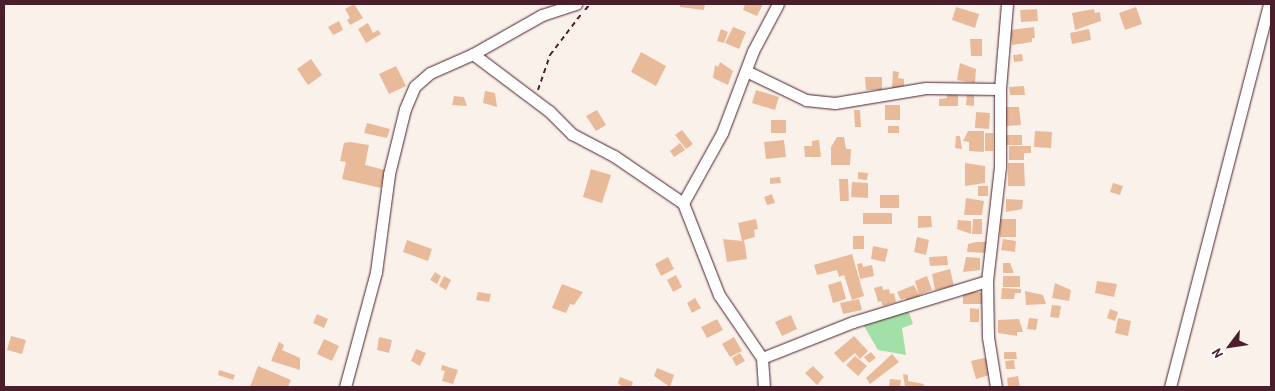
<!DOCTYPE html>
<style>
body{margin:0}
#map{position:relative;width:1275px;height:391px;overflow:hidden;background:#fbf1eb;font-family:"Patrick Hand",sans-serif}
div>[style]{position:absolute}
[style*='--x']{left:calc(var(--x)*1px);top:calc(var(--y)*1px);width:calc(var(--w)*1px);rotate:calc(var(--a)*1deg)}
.green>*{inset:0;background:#a3e0a8}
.building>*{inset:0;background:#e9ba9a}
.path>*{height:2px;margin-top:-1px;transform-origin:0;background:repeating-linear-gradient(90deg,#4a1f2b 0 5px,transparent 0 9px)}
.roads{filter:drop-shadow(0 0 1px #4a1f2b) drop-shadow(0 0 1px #4a1f2b)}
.minor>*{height:11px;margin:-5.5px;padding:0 5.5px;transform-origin:5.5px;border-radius:5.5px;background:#fff}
span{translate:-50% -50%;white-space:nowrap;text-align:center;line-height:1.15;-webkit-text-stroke:4px #fff;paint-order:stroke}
.frame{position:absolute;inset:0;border:5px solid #4a1f2b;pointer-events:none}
.north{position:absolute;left:1205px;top:321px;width:50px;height:50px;-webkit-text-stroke:4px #fff;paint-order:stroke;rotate:239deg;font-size:14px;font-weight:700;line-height:20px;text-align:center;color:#4a1f2b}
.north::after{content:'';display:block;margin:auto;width:18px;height:22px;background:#4a1f2b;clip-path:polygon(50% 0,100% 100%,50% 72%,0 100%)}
</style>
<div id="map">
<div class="green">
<div style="clip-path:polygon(908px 310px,913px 324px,902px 328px,906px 355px,878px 350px,861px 321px)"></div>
</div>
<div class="building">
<div style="clip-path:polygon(354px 4px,363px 18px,350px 25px,347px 20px,350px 18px,345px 9px)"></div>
<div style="clip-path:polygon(680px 4px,705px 4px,704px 10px,680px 7px)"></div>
<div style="clip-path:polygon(745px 4px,763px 4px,757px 16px,743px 10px)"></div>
<div style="clip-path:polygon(956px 7px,979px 14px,975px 28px,952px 20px)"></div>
<div style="clip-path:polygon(1136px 7px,1142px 24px,1125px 30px,1119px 13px)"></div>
<div style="clip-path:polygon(1037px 9px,1038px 21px,1021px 22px,1020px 10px)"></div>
<div style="clip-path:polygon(1094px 9px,1095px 13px,1100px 12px,1101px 21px,1075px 30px,1072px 13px)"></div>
<div style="clip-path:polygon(339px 21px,343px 30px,333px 35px,328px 27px)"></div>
<div style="clip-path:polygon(368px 23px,373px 33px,378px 30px,381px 34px,366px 43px,358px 29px)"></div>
<div style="clip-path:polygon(733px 27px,746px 32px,739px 49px,725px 43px)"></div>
<div style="clip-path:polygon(1034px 27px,1035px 38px,1032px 38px,1032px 42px,1012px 45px,1010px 30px)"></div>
<div style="clip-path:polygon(721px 29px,728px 32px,724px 43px,717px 41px)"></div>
<div style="clip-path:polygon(1089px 29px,1091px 40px,1072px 44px,1070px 33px)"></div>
<div style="clip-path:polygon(970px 39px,982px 39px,982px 56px,971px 56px)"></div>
<div style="clip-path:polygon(641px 52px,666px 66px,656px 86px,631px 72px)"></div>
<div style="clip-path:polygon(1022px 54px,1023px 61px,1014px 62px,1013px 55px)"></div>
<div style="clip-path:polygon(311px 59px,322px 75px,308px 85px,297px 69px)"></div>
<div style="clip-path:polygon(720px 62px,733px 71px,728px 85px,713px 78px,715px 65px,718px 67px)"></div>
<div style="clip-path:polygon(960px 63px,976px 69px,975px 83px,957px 80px)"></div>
<div style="clip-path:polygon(396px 66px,406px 86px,389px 94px,379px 74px)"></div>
<div style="clip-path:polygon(893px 71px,899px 72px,898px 78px,904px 79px,904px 88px,892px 88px)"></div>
<div style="clip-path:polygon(865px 77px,882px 77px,882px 90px,866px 90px)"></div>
<div style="clip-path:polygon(1024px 86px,1025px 95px,1010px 95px,1009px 87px)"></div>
<div style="clip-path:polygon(756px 90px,779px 97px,775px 110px,752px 103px)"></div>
<div style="clip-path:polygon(485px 91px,495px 93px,497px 107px,483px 103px)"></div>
<div style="clip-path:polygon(947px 93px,958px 93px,958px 106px,939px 106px,939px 99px,947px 98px)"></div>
<div style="clip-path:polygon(967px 94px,974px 94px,974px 106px,966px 105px)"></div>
<div style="clip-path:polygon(454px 96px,464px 97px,467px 106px,452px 105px)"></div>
<div style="clip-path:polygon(885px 105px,900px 105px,900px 120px,885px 120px)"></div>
<div style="clip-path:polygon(1006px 107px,1019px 107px,1021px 125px,1005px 126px)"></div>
<div style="clip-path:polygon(597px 110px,606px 125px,596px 131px,586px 116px)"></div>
<div style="clip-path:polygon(854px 110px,860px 110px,861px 127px,855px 127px)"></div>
<div style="clip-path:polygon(976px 112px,990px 113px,989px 129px,975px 128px)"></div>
<div style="clip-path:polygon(771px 120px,786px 120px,786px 133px,771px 133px)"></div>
<div style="clip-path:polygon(367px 123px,390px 129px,387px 138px,364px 133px)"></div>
<div style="clip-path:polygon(888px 126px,899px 126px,899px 133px,888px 133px)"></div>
<div style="clip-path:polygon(682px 130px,693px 144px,686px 149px,675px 135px)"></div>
<div style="clip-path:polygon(968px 131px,984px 131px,984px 152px,969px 151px,969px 142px,963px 141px)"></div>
<div style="clip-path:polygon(1035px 131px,1052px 132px,1051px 148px,1034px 147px)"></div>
<div style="clip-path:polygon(985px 133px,993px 133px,993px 151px,985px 151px)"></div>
<div style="clip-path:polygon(1005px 135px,1022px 135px,1022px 145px,1005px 145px)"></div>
<div style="clip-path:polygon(956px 136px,960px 136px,962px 149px,955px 148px)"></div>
<div style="clip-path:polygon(837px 137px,844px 137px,846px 149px,851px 149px,850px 165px,831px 165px,831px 147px)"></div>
<div style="clip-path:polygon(784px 140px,786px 157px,766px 159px,764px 142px)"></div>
<div style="clip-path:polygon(819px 140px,821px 157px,805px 157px,804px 146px,812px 146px,812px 141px)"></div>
<div style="clip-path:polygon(350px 142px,369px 145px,365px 165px,385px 170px,381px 188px,342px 179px,346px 162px,340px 161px,344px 143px)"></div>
<div style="clip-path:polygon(680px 143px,685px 150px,674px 157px,670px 151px)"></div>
<div style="clip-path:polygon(1009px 146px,1031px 146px,1031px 153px,1024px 153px,1024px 160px,1009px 160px)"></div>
<div style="clip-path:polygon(965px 163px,985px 166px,985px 183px,965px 186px)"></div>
<div style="clip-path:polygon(1008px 163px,1024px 163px,1025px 186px,1008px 186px)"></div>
<div style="clip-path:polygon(591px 169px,611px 175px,602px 203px,583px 197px)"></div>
<div style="clip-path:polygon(858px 172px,868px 173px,867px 180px,858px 179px)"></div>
<div style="clip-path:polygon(780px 177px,781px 183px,770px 184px,770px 178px)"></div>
<div style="clip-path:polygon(839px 179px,848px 179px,849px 201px,840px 201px)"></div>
<div style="clip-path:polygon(852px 182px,868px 183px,868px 198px,851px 197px)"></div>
<div style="clip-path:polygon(1113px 183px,1123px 186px,1120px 195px,1110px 192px)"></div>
<div style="clip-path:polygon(978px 186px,988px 186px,988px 196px,978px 196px)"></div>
<div style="clip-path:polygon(772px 194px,775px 203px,767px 205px,764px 197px)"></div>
<div style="clip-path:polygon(880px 195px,899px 195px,899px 208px,880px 208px)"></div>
<div style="clip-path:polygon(966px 198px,984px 201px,982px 215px,964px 215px)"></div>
<div style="clip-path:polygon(1006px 199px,1023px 200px,1022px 209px,1006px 212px)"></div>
<div style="clip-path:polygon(863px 213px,892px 213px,892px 224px,863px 224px)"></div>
<div style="clip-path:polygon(918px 216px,931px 216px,932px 227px,918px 228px)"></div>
<div style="clip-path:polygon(756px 219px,758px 229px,754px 230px,755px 237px,744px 240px,747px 259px,727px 262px,723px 239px,742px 241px,738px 223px)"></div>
<div style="clip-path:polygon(973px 219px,982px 219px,982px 234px,972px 234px)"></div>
<div style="clip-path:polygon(1000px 219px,1016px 219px,1016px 237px,1000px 237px)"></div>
<div style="clip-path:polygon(958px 220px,971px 221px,971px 234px,957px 229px)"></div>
<div style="clip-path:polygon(853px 236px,864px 236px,864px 249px,853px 249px)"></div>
<div style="clip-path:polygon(917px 237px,929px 240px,926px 255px,914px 252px)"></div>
<div style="clip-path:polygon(1003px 239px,1016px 241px,1015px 252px,1001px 250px)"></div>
<div style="clip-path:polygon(407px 240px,432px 249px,428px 261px,403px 252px)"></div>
<div style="clip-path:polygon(976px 242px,986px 242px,986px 253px,967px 252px,968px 244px)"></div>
<div style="clip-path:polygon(873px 246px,888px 249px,885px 262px,871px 259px)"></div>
<div style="clip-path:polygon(852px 254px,864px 296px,852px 300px,844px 275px,839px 277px,837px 270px,817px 275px,814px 265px)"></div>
<div style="clip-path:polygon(947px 256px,948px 265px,930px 266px,929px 257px)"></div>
<div style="clip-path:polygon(668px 257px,674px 269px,661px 276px,655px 264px)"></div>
<div style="clip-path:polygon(966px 257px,980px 258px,980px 270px,963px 272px)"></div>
<div style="clip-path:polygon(862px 263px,863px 267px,872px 265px,874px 276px,860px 279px,857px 264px)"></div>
<div style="clip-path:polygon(1003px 263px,1010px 263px,1014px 273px,1003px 273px)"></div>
<div style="clip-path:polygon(950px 269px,954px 286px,935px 290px,932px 274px)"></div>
<div style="clip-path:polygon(435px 272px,441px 276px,437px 284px,430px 280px)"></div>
<div style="clip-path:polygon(676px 275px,682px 287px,673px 292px,667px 280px)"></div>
<div style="clip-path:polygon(444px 276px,451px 280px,446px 290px,439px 286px)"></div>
<div style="clip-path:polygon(927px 276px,932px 290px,919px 295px,915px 281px)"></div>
<div style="clip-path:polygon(1003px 276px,1020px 276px,1020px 287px,1003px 287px)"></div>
<div style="clip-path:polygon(841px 281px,846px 299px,833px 303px,828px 285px)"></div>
<div style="clip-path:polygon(1097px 281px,1117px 284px,1114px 297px,1095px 293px)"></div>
<div style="clip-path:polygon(1055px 283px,1071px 290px,1069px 301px,1052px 298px)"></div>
<div style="clip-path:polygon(562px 284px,583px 292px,574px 305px,570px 304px,566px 313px,552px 308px)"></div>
<div style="clip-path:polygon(914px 285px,920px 297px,908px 303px,905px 298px,901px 300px,897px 292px)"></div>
<div style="clip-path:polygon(882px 286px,883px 290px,889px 289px,890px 294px,894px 293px,896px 302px,883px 306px,881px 301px,878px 302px,874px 288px)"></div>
<div style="clip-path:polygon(1002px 288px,1021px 289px,1021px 293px,1015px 293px,1014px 299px,1001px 299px)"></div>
<div style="clip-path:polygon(963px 290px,984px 293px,984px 304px,963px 304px)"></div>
<div style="clip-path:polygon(1025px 291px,1043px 295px,1046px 304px,1026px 305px)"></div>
<div style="clip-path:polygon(478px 292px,491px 294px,489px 302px,476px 300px)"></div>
<div style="clip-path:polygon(695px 298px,701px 308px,692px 313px,687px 303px)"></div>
<div style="clip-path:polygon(859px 299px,862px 310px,843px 314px,840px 303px)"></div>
<div style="clip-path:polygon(1052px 305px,1061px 306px,1059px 318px,1050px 317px)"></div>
<div style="clip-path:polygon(970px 308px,979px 309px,979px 322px,970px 322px)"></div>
<div style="clip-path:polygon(1110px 309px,1118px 312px,1115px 321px,1107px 318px)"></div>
<div style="clip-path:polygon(317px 314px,328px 319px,324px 328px,313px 323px)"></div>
<div style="clip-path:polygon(791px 315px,797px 329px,782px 336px,775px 322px)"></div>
<div style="clip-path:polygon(1029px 318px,1038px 319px,1036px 330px,1027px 329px)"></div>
<div style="clip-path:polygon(1118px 318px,1131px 321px,1128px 336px,1115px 333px)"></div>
<div style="clip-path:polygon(717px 319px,723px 330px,707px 338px,701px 327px)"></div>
<div style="clip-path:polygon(1019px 319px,1023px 332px,1017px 332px,1017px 336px,998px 333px,998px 320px)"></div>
<div style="clip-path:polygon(11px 336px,26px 340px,22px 354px,7px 350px)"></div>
<div style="clip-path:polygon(854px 336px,868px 351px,860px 359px,855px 353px,843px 363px,834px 353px)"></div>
<div style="clip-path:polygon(379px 337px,392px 340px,389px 353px,377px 350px)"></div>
<div style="clip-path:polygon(734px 337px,742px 351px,730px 357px,722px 344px)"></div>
<div style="clip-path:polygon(324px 339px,339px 346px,332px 361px,317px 354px)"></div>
<div style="clip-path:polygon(279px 342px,284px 345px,282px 350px,300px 358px,300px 370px,271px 361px)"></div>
<div style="clip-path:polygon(416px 349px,426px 353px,420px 366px,411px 361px)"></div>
<div style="clip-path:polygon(871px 352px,876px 358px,869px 363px,864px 357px)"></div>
<div style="clip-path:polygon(1004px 352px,1016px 352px,1017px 359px,1004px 359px)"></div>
<div style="clip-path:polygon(740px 353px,745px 361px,736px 366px,732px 358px)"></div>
<div style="clip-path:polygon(892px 354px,899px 362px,870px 384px,866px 378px)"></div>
<div style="clip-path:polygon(855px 356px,867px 366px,858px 376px,846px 365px)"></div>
<div style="clip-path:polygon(988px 357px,992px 374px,976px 379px,971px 361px)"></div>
<div style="clip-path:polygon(1014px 360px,1015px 369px,1006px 369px,1005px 361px)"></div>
<div style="clip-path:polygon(442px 365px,458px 370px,453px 384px,442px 381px,445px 371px,441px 370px)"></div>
<div style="clip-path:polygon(258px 366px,291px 380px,288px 387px,250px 387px)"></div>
<div style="clip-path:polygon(813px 366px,824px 377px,817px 385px,805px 373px)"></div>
<div style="clip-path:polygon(657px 368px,674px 375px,670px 387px,654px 376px)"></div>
<div style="clip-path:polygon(219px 370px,235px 375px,233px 380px,218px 375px)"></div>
<div style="clip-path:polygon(903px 374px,908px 375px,908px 381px,924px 384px,923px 387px,905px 387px)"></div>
<div style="clip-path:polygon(1018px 376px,1020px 387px,1008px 387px,1007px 378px)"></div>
<div style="clip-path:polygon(620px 377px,633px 382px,631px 387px,622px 387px,618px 383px)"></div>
<div style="clip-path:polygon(890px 379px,901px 380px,900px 387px,889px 387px)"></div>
</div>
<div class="path">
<div style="--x:585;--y:10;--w:8;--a:-50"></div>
<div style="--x:538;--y:90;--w:37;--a:-71"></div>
<div style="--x:550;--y:55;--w:53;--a:-52.7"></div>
</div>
<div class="roads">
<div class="minor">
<div style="--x:473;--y:54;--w:95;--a:36.9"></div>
<div style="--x:549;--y:111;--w:33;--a:45"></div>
<div style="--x:572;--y:134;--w:47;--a:27.6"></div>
<div style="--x:614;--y:156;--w:83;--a:34.3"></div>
<div style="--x:746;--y:71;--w:67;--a:25.8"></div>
<div style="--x:806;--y:100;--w:29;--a:6"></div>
<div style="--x:835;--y:103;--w:92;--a:-9.4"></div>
<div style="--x:926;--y:88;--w:74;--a:0.8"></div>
<div style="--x:762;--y:358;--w:98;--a:-21.6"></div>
<div style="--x:853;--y:322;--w:140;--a:-17"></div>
<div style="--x:345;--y:387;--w:119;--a:-74.9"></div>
<div style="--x:376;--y:272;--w:99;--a:-82.4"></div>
<div style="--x:389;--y:174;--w:67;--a:-76.2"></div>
<div style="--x:405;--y:109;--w:25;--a:-67"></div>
<div style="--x:415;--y:86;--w:20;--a:-41"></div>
<div style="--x:430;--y:73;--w:47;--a:-23.8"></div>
<div style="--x:473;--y:54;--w:79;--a:-29.5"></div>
<div style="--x:542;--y:15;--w:36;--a:-18"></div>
<div style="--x:764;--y:387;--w:29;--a:-94"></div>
<div style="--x:762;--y:358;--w:76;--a:-124.3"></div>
<div style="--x:719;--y:295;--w:99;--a:-111.4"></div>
<div style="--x:683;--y:203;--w:80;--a:-60.9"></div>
<div style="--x:722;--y:133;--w:88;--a:-69.3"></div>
<div style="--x:753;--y:51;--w:53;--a:-62"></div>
<div style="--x:996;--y:387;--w:51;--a:-99.1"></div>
<div style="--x:988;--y:337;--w:56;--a:-91"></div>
<div style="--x:987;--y:281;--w:115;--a:-83.5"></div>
<div style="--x:1000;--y:167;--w:78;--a:-90"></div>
<div style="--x:1000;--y:89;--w:85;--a:-85.3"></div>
<div style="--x:1170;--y:387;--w:396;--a:-75.5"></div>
</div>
</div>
<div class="frame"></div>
<div class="north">N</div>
</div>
